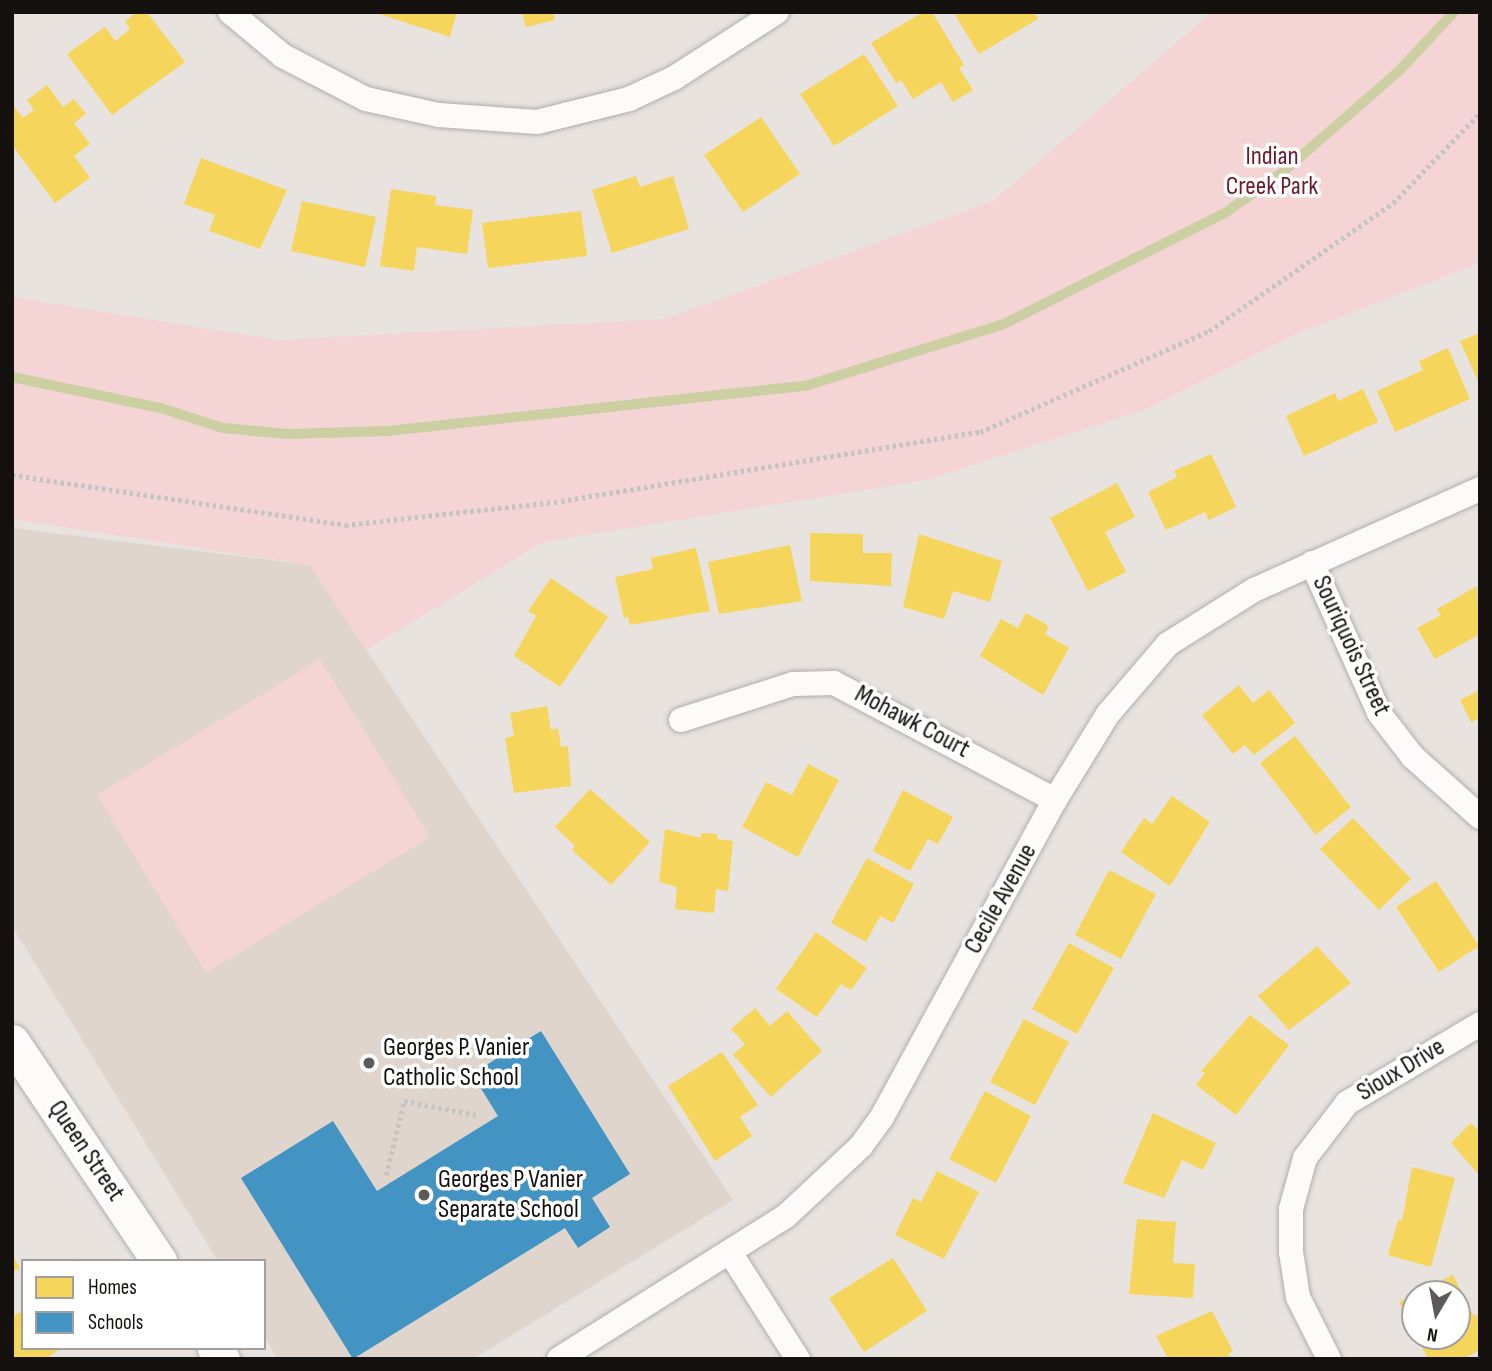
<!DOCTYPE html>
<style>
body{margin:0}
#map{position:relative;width:1492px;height:1371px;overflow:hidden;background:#e8e3df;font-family:"Sofia Sans Condensed",sans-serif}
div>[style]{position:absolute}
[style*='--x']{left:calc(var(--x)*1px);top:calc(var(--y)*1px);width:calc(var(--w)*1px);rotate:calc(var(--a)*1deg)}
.built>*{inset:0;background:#dfd5cc}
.green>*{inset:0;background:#f4d4d4}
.homes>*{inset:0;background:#f6d55c}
.schools>*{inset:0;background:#4393c3}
.stream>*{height:10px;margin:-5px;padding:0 5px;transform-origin:5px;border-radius:5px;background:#cbcfa1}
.path>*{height:4.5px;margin-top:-2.25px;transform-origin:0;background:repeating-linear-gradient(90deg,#c5c4c3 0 3.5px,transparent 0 7px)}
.roads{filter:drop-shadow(0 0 2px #b1aeab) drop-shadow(0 0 2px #b1aeab)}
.minor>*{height:24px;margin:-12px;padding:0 12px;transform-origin:12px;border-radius:12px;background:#fcfbfa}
.secondary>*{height:35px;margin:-17.5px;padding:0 17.5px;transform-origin:17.5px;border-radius:17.5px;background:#fcfbfa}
.dots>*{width:19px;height:19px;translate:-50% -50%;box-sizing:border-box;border:4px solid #fff;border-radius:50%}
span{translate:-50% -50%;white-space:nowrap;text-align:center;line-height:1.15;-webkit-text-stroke:7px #fff;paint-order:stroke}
.park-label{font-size:26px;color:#6d1b2a}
.street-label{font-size:26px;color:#14110f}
.poi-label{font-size:26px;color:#14110f}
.left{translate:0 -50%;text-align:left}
.frame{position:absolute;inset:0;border:14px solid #14110f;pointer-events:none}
.legend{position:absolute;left:21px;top:1259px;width:245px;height:91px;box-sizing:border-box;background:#fff;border:2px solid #a1a09f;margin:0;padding:9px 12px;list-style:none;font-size:21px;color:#14110f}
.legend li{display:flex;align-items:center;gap:14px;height:35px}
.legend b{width:35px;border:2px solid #a1a09f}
.north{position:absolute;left:1401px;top:1280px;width:70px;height:70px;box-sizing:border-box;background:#fff;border:2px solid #a1a09f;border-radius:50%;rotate:190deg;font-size:19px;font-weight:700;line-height:28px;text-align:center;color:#14110f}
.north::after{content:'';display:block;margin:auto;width:24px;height:32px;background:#5e5a58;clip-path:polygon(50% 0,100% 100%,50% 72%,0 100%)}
</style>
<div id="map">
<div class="built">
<div style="clip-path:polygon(12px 528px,310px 565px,733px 1200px,473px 1359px,278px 1359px,264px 1337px,264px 1261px,218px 1261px,12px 926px)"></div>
</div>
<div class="green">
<div style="clip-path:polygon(1212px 12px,1480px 12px,1480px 263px,1301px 332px,1149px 408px,927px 480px,543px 542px,366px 650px,310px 565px,12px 519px,12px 297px,278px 340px,665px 319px,993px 201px)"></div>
<div style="clip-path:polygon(320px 659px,430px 837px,206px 973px,97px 795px)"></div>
</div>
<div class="homes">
<div style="clip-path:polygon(137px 12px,147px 12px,185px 62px,112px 115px,67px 54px,105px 27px,115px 41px,130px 29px,125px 21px)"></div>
<div style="clip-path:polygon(373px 12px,457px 12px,450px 37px)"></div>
<div style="clip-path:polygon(522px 12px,553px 12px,555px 20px,526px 27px)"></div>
<div style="clip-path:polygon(923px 12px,932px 12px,964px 65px,959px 68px,973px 90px,953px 102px,941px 82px,913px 99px,901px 80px,896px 83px,871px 43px)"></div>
<div style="clip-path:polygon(959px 12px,1034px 12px,1038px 19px,979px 54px,955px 15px)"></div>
<div style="clip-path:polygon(864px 54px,898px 106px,834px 146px,800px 94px)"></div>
<div style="clip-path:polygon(47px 85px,63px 107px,74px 99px,86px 114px,74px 123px,90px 144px,74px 156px,90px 178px,55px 203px,12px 145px,12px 104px,23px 118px,34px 110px,27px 100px)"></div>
<div style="clip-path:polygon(761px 117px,800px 174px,743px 212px,704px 155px)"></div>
<div style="clip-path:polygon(201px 158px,287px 190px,260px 249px,209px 231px,215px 215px,184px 204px)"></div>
<div style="clip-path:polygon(636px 176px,640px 187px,673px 176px,689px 229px,612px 253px,592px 190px)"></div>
<div style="clip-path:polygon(391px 189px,436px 196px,435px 205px,473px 210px,467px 254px,417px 247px,414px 271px,380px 266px)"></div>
<div style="clip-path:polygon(302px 201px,376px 217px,365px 267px,291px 251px)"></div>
<div style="clip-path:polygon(581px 211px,587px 256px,488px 268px,482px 223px)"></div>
<div style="clip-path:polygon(1480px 333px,1480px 380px,1478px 381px,1460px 341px)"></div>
<div style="clip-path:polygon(1448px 348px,1470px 399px,1395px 432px,1377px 391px,1423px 370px,1419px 361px)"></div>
<div style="clip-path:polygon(1363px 389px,1378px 422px,1304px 456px,1286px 416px,1335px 393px,1338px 401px)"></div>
<div style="clip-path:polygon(1211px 454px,1236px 507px,1209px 520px,1205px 512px,1166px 530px,1148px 492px,1177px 477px,1174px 471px)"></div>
<div style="clip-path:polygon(1117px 483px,1135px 517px,1105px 532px,1126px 572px,1088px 591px,1050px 518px)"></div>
<div style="clip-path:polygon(810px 533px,863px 534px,863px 553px,892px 553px,891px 586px,810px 581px)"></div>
<div style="clip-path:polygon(919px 534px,1002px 561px,990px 602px,953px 591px,944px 619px,903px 607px)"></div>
<div style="clip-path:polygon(790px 545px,802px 601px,719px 614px,708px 562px)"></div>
<div style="clip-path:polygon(696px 548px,710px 611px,630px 625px,628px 617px,624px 618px,615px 577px,653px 569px,651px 558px)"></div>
<div style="clip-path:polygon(551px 578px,608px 617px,560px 687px,514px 656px,536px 616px,528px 611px)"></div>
<div style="clip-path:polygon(1477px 586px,1480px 634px,1435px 659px,1417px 628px,1441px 615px,1437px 609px)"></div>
<div style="clip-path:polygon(1026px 613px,1049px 626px,1045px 634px,1069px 648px,1043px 695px,980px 656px,1001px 619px,1018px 628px)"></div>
<div style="clip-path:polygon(1239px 685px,1253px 703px,1269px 690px,1295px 723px,1254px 755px,1245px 745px,1233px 754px,1202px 715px)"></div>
<div style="clip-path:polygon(1480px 690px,1480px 718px,1471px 722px,1460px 700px)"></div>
<div style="clip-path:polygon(547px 706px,551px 730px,558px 728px,561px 747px,568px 746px,571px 786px,514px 793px,505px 738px,514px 736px,510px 713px)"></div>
<div style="clip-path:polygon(1295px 736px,1351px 807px,1316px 835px,1260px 763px)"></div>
<div style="clip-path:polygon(808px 764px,839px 780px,798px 857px,742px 827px,766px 782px,792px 795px)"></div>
<div style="clip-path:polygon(590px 789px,650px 842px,611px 885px,572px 850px,575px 846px,555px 827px)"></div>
<div style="clip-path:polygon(903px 790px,953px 817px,938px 844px,928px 839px,910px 871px,873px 851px)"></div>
<div style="clip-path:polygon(1172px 796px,1210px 822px,1170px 886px,1121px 852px,1144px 818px,1152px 824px)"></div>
<div style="clip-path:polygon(1353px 818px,1411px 879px,1379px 910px,1320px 849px)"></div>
<div style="clip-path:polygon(665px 829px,701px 838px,701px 833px,718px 834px,717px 839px,733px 841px,728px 891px,716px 889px,714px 913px,675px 909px,677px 887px,659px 882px)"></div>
<div style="clip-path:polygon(867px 858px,914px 884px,893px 923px,880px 916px,866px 942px,831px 923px)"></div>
<div style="clip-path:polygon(1109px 870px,1156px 894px,1121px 959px,1075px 935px)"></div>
<div style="clip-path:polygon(1436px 881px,1479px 946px,1439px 972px,1396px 907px)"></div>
<div style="clip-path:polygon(816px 932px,867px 968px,851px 990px,841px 984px,817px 1017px,776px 989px)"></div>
<div style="clip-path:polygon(1069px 943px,1114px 968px,1077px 1034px,1032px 1009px)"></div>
<div style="clip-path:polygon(1317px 946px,1351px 983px,1289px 1030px,1258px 996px)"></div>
<div style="clip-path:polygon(755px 1008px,770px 1026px,787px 1011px,822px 1051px,771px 1097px,733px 1055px,745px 1044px,731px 1029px)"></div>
<div style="clip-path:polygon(1250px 1015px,1289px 1045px,1236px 1115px,1196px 1085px,1205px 1073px,1201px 1071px)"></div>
<div style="clip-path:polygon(1024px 1019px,1069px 1042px,1035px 1105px,990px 1082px)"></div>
<div style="clip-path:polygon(722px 1052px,758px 1105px,740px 1117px,752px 1136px,715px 1161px,668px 1086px)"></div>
<div style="clip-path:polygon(985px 1091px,1031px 1116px,996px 1183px,949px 1159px)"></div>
<div style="clip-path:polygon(1153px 1113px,1216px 1143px,1203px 1170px,1182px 1160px,1164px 1198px,1123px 1183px)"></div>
<div style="clip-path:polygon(1471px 1123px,1477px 1129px,1480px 1126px,1480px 1176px,1451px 1143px)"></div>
<div style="clip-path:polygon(1412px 1167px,1455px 1178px,1431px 1267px,1388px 1255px,1398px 1220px,1402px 1220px)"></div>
<div style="clip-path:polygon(937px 1171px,979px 1192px,944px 1259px,895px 1235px,913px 1198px,921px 1202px)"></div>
<div style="clip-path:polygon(1137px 1219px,1176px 1222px,1173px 1263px,1195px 1264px,1193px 1298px,1129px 1294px)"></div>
<div style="clip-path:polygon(12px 1255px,20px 1268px,12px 1272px)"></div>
<div style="clip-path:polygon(893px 1258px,927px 1311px,864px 1352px,829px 1298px)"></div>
<div style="clip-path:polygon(1453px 1275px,1473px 1315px,1480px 1316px,1480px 1350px,1463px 1359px,1428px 1359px,1416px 1336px,1457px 1336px,1457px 1294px,1415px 1294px,1415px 1333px,1399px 1302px)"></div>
<div style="clip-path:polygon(23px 1310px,23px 1348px,62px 1348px,45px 1359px,12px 1359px,12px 1317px)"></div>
<div style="clip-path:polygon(1212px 1311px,1233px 1351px,1228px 1354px,1231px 1359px,1168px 1359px,1156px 1336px)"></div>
</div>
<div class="schools">
<div style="clip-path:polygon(541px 1031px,630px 1174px,592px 1198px,610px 1227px,578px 1248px,565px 1228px,353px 1359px,241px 1178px,333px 1121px,377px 1191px,498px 1116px,472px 1074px)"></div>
</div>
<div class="stream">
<div style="--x:12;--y:377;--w:152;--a:11.8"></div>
<div style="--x:161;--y:408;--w:65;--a:17.9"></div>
<div style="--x:223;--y:428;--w:65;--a:5.3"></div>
<div style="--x:288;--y:434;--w:100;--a:-1.7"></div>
<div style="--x:388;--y:431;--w:419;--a:-6.2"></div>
<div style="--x:805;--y:386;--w:208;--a:-17.3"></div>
<div style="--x:1004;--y:324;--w:247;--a:-26.7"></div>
<div style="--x:1225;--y:213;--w:72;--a:-35.4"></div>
<div style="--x:1284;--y:171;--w:152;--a:-41"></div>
<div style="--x:1399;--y:71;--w:81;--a:-47"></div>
</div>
<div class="path">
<div style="--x:12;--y:475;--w:337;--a:8.5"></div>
<div style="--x:345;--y:525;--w:217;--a:-6.3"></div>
<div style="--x:561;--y:501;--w:425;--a:-9.4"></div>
<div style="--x:980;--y:432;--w:250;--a:-23.8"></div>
<div style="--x:1209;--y:331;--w:224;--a:-34.8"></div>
<div style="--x:1393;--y:203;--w:125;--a:-46"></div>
<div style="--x:386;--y:1175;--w:76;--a:-76.3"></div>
<div style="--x:404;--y:1101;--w:74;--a:10.9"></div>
</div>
<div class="roads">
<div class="minor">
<div style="--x:230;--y:12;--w:69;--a:39.7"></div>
<div style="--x:283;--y:56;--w:93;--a:27.4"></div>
<div style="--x:366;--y:99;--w:75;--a:12.4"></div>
<div style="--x:439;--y:115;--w:98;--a:4.1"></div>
<div style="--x:537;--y:122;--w:95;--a:-14"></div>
<div style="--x:629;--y:99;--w:50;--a:-25"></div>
<div style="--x:674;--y:78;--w:122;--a:-32.7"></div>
<div style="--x:1312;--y:563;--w:164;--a:65.9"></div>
<div style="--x:1379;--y:713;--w:56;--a:52.3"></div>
<div style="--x:1413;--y:757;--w:90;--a:41.8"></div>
<div style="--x:681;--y:720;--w:118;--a:-17.8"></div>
<div style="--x:793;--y:684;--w:41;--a:-1.4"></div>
<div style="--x:834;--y:683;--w:250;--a:27.9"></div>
<div style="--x:731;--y:1254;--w:125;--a:57.5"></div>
<div style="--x:559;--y:1359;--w:268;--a:-32.2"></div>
<div style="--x:786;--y:1216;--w:103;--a:-43"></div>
<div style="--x:861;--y:1146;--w:36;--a:-54"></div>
<div style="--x:882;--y:1117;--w:361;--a:-61.4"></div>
<div style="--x:1055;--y:800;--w:101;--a:-58.4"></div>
<div style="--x:1108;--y:714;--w:92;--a:-49.4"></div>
<div style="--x:1168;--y:644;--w:102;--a:-32.1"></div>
<div style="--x:1254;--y:590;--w:248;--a:-24.1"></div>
<div style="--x:1329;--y:1359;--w:69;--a:-116.6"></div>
<div style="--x:1298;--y:1297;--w:46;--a:-98.8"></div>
<div style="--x:1291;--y:1252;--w:43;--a:-90"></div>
<div style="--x:1291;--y:1209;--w:53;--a:-74.6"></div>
<div style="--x:1305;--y:1158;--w:69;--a:-52.6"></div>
<div style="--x:1347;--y:1103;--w:155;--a:-30.7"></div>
</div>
<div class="secondary">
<div style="--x:12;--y:1042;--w:264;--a:56.1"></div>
<div style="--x:215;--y:1348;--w:13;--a:58"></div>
</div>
</div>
<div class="dots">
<div style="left:369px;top:1063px;background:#5e5a58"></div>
<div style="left:424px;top:1195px;background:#5e5a58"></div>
</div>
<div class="park-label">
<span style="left:1272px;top:172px">Indian<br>Creek Park</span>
</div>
<div class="street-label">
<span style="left:1351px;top:646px;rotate:65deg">Souriquois Street</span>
<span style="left:912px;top:722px;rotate:28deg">Mohawk Court</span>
<span style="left:1001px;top:899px;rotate:-61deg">Cecile Avenue</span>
<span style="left:1401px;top:1070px;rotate:-31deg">Sioux Drive</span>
<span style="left:86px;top:1151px;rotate:56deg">Queen Street</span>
</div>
<div class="poi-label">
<span class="left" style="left:383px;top:1063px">Georges P. Vanier<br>Catholic School</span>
<span class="left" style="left:438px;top:1195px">Georges P Vanier<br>Separate School</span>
</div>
<div class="frame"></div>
<ul class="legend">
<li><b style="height:19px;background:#f6d55c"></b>Homes</li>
<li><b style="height:19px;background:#4393c3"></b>Schools</li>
</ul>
<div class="north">N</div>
</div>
